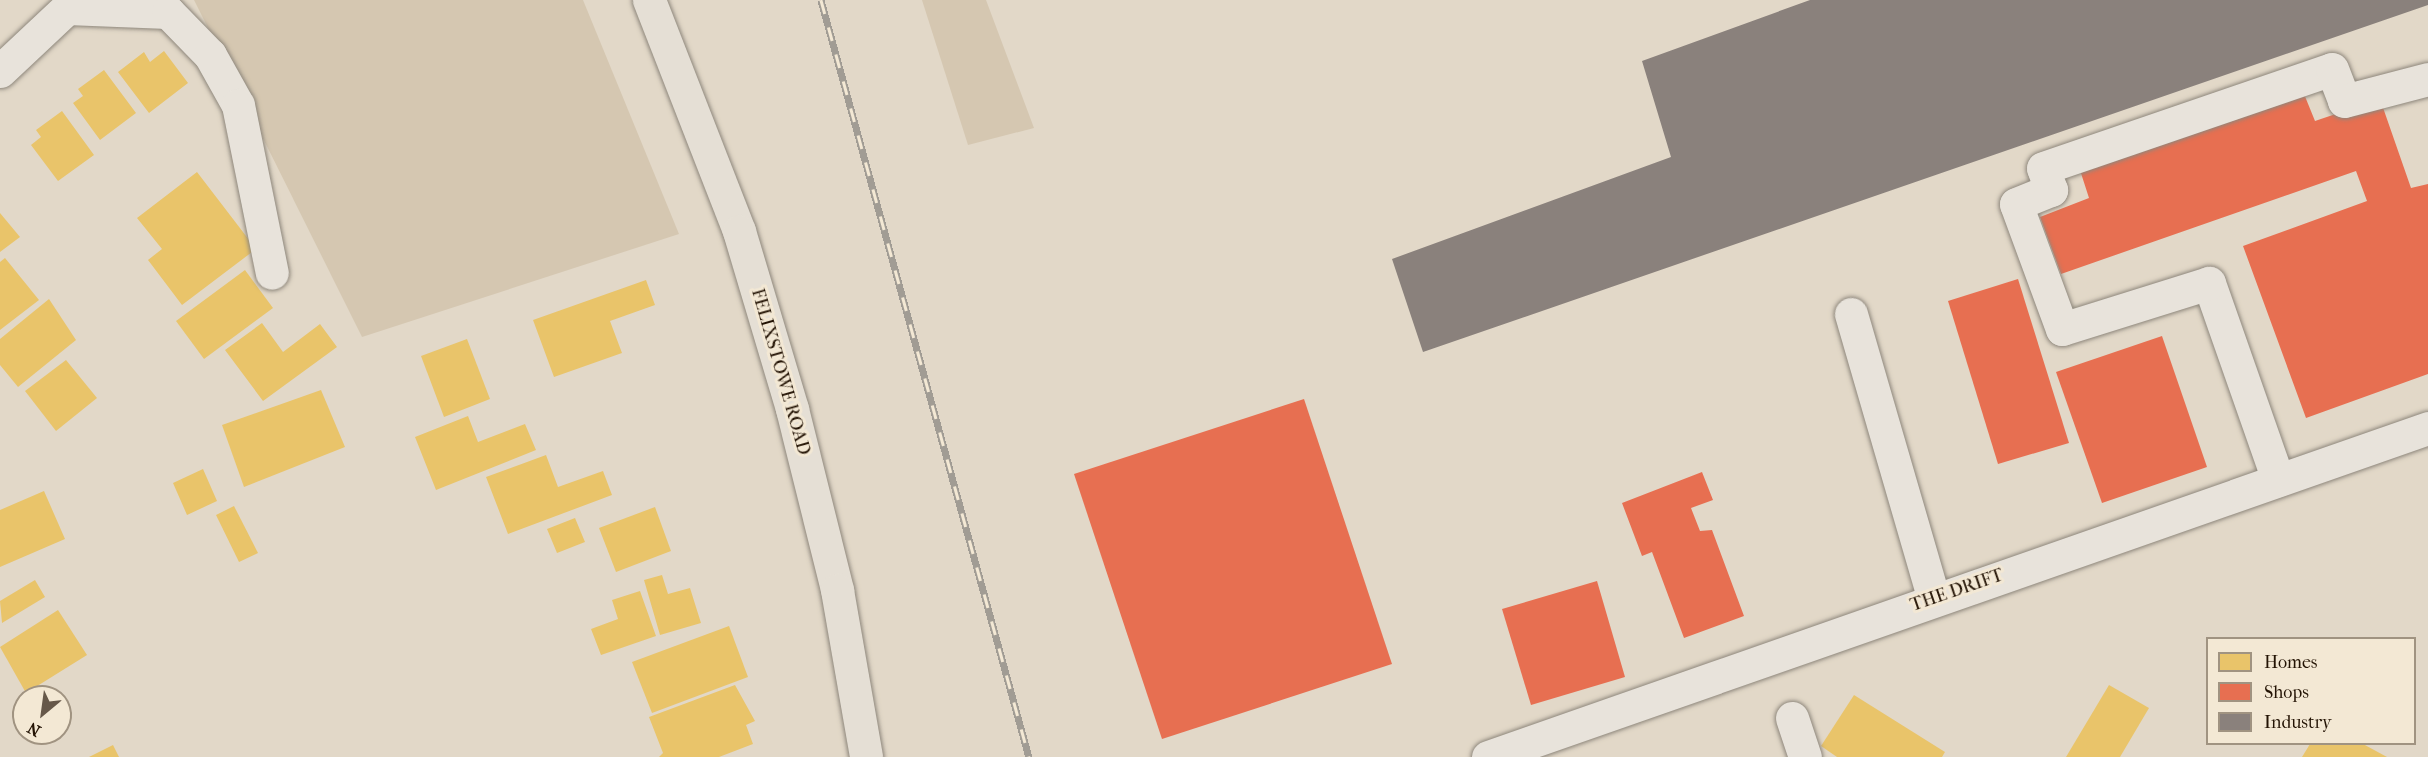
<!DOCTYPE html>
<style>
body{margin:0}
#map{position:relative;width:2428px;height:757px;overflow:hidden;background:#e2d8c8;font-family:"IM FELL French Canon",serif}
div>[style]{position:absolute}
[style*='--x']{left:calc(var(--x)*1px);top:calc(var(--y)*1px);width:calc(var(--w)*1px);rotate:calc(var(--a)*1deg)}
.green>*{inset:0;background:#d5c7b1}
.homes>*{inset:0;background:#e9c46a}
.shops>*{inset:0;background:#e76f51}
.industry>*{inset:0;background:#8a817c}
.roads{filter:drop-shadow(0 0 2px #8e877c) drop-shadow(0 0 2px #8e877c)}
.minor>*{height:33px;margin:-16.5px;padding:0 16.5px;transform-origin:16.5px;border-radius:16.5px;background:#e8e3db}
.major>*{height:33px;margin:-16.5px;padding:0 16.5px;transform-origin:16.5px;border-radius:16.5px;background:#e5dfd5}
.rail>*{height:7px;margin-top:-3.5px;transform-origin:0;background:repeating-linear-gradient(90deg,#f3e8d4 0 14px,#a19c94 0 28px);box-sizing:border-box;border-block:2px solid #a19c94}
span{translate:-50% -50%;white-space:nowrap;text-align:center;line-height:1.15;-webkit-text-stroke:6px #f3e8d4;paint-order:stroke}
.street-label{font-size:18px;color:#231304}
.legend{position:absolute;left:2206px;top:637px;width:210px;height:108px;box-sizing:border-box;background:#f3e8d4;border:2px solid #a09381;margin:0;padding:8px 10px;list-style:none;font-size:18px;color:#231304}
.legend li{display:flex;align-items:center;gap:12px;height:30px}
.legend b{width:30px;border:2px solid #a09381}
.north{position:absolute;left:12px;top:685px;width:60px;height:60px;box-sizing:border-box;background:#f3e8d4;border:2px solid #a09381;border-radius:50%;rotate:209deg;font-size:16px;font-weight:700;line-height:24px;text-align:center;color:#231304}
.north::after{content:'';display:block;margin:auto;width:21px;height:27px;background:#665849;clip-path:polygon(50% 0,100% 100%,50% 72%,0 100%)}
</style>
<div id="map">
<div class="green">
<div style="clip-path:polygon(194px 0,583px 0,679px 234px,362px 337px)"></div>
<div style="clip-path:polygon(922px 0,986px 0,1034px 128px,968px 145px)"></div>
</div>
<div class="homes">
<div style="clip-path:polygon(164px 51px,188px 83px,149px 113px,118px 72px,144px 52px,150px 62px)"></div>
<div style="clip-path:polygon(104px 70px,136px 113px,100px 140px,73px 103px,83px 96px,78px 89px)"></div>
<div style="clip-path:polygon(62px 111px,94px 155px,58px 181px,31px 145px,41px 137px,36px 130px)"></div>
<div style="clip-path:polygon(197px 172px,256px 249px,182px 305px,148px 260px,162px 249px,137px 218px)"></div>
<div style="clip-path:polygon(0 213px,20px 237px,0 252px)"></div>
<div style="clip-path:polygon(5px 258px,39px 300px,0 330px,0 262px)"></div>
<div style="clip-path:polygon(245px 270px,273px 308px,204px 359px,176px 321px)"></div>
<div style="clip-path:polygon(646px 280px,655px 305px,610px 321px,622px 353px,554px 377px,533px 320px)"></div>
<div style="clip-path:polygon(49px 299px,76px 340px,18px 387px,0 365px,0 339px)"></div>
<div style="clip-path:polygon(262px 323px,283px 352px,320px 324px,337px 347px,263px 401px,225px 350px)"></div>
<div style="clip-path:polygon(467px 339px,490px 399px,444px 417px,421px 356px)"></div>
<div style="clip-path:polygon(66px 360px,97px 398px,56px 431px,25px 391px)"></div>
<div style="clip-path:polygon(321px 390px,345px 447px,244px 487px,222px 425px)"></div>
<div style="clip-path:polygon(468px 416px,478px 442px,525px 424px,536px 450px,436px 490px,415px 437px)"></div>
<div style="clip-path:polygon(546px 455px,558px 487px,603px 471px,612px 495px,508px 534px,486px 477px)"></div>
<div style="clip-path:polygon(203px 469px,217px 501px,187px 515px,173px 483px)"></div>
<div style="clip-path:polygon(44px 491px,65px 539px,0 567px,0 510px)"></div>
<div style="clip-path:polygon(234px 506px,258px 553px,239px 562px,216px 515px)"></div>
<div style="clip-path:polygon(655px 507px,671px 551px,616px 572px,599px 528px)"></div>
<div style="clip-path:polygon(575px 518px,585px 542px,557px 553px,547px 529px)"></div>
<div style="clip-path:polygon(662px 575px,668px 594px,690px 588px,701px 623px,660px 635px,644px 580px)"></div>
<div style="clip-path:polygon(35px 580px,45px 597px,2px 623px,0 601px)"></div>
<div style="clip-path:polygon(640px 591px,656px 636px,601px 655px,591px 629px,618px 619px,612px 600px)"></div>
<div style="clip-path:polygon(58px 610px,87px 655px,26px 693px,0 647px)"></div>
<div style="clip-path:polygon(729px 626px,748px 677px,652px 713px,632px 662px)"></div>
<div style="clip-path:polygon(735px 685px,755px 721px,746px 725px,753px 744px,719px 757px,659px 757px,663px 753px,649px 717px)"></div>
<div style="clip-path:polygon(2109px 685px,2149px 708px,2120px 757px,2066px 757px)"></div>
<div style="clip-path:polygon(1854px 695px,1945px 752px,1942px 757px,1837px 757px,1821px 746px)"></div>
<div style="clip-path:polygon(2310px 744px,2363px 744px,2387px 757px,2302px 757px)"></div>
<div style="clip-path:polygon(113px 745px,119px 757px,89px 757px)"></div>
</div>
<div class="shops">
<div style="clip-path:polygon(2302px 89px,2315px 121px,2380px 99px,2411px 188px,2428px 184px,2428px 374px,2306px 418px,2243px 246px,2367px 201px,2356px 171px,2061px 274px,2040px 217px,2089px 198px,2079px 167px)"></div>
<div style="clip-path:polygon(2018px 279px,2069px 443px,1998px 464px,1948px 301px)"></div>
<div style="clip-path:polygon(2162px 336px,2207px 467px,2102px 503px,2056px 372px)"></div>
<div style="clip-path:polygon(1304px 399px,1392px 664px,1162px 739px,1074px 474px)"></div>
<div style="clip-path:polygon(1702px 472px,1713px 500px,1691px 508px,1700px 531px,1712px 530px,1744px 616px,1684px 638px,1652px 552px,1642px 556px,1622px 503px)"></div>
<div style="clip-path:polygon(1597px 581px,1625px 677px,1531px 705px,1502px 609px)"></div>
</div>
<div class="industry">
<div style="clip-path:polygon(1810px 0,2428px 0,2428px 5px,1423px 352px,1392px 259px,1671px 157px,1642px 61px)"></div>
</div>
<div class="roads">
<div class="minor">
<div style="--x:67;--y:8;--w:101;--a:2.3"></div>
<div style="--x:168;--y:12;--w:60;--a:45.7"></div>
<div style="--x:210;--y:55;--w:57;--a:60.8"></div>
<div style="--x:238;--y:105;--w:171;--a:78.6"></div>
<div style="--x:0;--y:71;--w:92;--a:-43.2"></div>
<div style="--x:1851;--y:314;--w:297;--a:73.8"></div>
<div style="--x:2278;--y:480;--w:209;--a:-109.3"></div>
<div style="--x:2209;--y:283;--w:154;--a:162.6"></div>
<div style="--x:2062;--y:329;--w:133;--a:-110.2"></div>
<div style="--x:2016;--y:204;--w:38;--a:-22"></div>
<div style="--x:2051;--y:190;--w:23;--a:-110"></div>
<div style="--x:2043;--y:168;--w:305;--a:-18.9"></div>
<div style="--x:2332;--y:69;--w:34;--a:69"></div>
<div style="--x:2344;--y:101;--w:87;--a:-14.7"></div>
<div style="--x:1792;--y:718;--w:41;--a:71.6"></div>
<div style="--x:1488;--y:757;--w:996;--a:-19.29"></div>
</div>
<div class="major">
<div style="--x:649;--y:0;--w:248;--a:68.7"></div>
<div style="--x:739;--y:231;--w:186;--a:73.4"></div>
<div style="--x:792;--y:409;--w:187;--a:76"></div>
<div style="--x:837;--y:590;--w:169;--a:80.1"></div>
</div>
</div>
<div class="rail">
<div style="--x:821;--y:0;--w:785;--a:74.64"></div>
</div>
<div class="street-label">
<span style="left:780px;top:372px;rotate:74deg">FELIXSTOWE ROAD</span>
<span style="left:1957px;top:591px;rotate:-19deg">THE DRIFT</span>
</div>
<ul class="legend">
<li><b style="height:16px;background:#e9c46a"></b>Homes</li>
<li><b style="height:16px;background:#e76f51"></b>Shops</li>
<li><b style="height:16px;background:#8a817c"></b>Industry</li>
</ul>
<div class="north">N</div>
</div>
